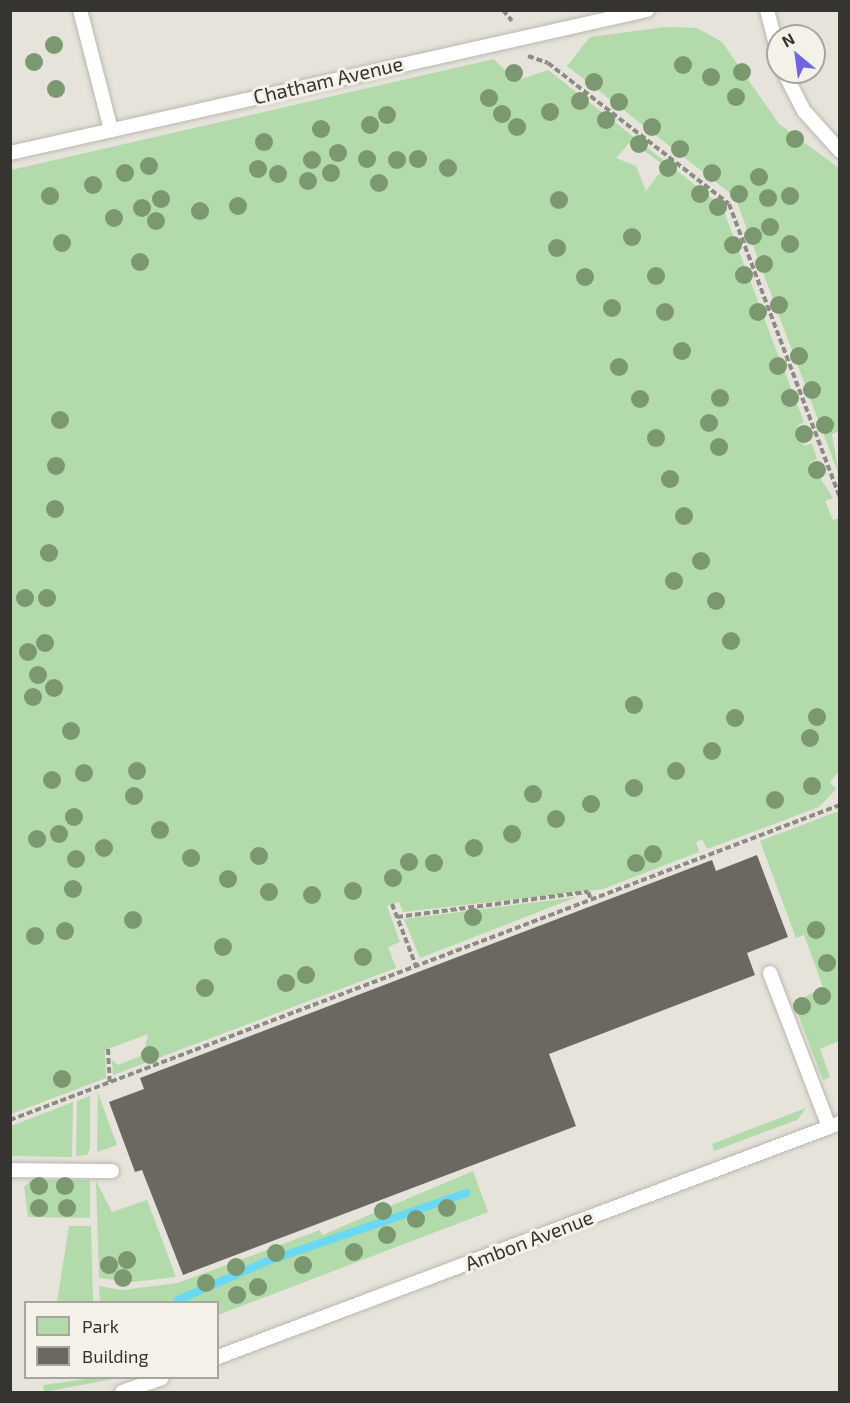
<!DOCTYPE html>
<style>
body{margin:0}
#map{position:relative;width:850px;height:1403px;overflow:hidden;background:#e6e3db;font-family:"Exo 2",sans-serif}
div>[style]{position:absolute}
[style*='--x']{left:calc(var(--x)*1px);top:calc(var(--y)*1px);width:calc(var(--w)*1px);rotate:calc(var(--a)*1deg)}
.green>*{inset:0;background:#b2daaa}
.stream>*{height:8px;margin:-4px;padding:0 4px;transform-origin:4px;border-radius:4px;background:#68d8f3}
.building>*{inset:0;background:#6a6860}
.path>*{height:4px;margin-top:-2px;transform-origin:0;background:repeating-linear-gradient(90deg,#8d8b86 0 6px,transparent 0 9px)}
.roads{filter:drop-shadow(0 0 2px #bab8af) drop-shadow(0 0 2px #bab8af)}
.lane>*{height:14px;margin:-7px;padding:0 7px;transform-origin:7px;border-radius:7px;background:#fff}
.trees>*{width:18px;height:18px;margin:-9px;border-radius:50%;background:#7c9871}
span{translate:-50% -50%;white-space:nowrap;text-align:center;line-height:1.15;-webkit-text-stroke:6px #f3f1e8;paint-order:stroke}
.street-label{font-size:20px;color:#353431}
.frame{position:absolute;inset:0;border:12px solid #353431;pointer-events:none}
.legend{position:absolute;left:24px;top:1301px;width:195px;height:78px;box-sizing:border-box;background:#f3f1e8;border:2px solid #a7a59f;margin:0;padding:8px 10px;list-style:none;font-size:18px;color:#353431}
.legend li{display:flex;align-items:center;gap:12px;height:30px}
.legend b{width:30px;border:2px solid #a7a59f}
.north{position:absolute;left:766px;top:24px;width:60px;height:60px;box-sizing:border-box;background:#f3f1e8;border:2px solid #a7a59f;border-radius:50%;rotate:331deg;font-size:16px;font-weight:700;line-height:24px;text-align:center;color:#353431}
.north::after{content:'';display:block;margin:auto;width:21px;height:27px;background:#6f66e0;clip-path:polygon(50% 0,100% 100%,50% 72%,0 100%)}
</style>
<div id="map">
<div class="green">
<div style="clip-path:polygon(665px 27px,697px 28px,722px 42px,779px 124px,839px 168px,840px 431px,832px 434px,839px 475px,778px 313px,785px 310px,780px 297px,773px 299px,735px 197px,567px 66px,590px 37px)"></div>
<div style="clip-path:polygon(evenodd,494px 59px,515px 81px,548px 70px,722px 206px,759px 304px,752px 307px,757px 321px,764px 318px,804px 422px,797px 426px,804px 446px,812px 443px,817px 459px,810px 462px,833px 498px,825px 501px,833px 520px,839px 518px,840px 770px,830px 782px,836px 789px,819px 807px,707px 849px,702px 839px,696px 842px,699px 852px,603px 889px,403px 912px,399px 902px,387px 906px,400px 942px,388px 947px,396px 968px,113px 1075px,112px 1060px,118px 1065px,143px 1055px,148px 1034px,105px 1050px,106px 1078px,11px 1114px,11px 170px,494px 59px,631px 141px,665px 166px,646px 191px,636px 166px,616px 158px,631px 141px)"></div>
<div style="clip-path:polygon(839px 811px,839px 1041px,820px 1049px,830px 1077px,823px 1080px,794px 1003px,823px 987px,804px 935px,796px 938px,760px 841px)"></div>
<div style="clip-path:polygon(577px 897px,420px 958px,404px 919px)"></div>
<div style="clip-path:polygon(98px 1093px,117px 1145px,98px 1152px,97px 1149px)"></div>
<div style="clip-path:polygon(90px 1096px,90px 1148px,87px 1155px,76px 1156px,77px 1101px)"></div>
<div style="clip-path:polygon(73px 1102px,72px 1157px,11px 1156px,11px 1126px)"></div>
<div style="clip-path:polygon(806px 1108px,797px 1120px,714px 1151px,712px 1144px)"></div>
<div style="clip-path:polygon(473px 1171px,488px 1212px,218px 1315px,218px 1302px,100px 1302px,99px 1286px,122px 1290px,178px 1283px,320px 1230px,322px 1235px)"></div>
<div style="clip-path:polygon(31px 1180px,90px 1180px,90px 1218px,28px 1217px,24px 1187px)"></div>
<div style="clip-path:polygon(96px 1181px,112px 1212px,147px 1200px,176px 1277px,133px 1282px,99px 1278px)"></div>
<div style="clip-path:polygon(69px 1226px,91px 1226px,93px 1302px,57px 1302px)"></div>
<div style="clip-path:polygon(94px 1378px,118px 1378px,44px 1392px,43px 1385px)"></div>
</div>
<div class="stream">
<div style="--x:178;--y:1300;--w:95;--a:-23.6"></div>
<div style="--x:265;--y:1262;--w:213;--a:-18.9"></div>
</div>
<div class="building">
<div style="clip-path:polygon(757px 855px,788px 937px,747px 953px,755px 975px,549px 1054px,576px 1126px,183px 1275px,142px 1170px,135px 1172px,109px 1102px,144px 1089px,140px 1078px,712px 860px,716px 871px)"></div>
</div>
<div class="path">
<div style="--x:503;--y:10;--w:14;--a:51"></div>
<div style="--x:528;--y:56;--w:21;--a:19"></div>
<div style="--x:548;--y:63;--w:229;--a:37.9"></div>
<div style="--x:729;--y:204;--w:313;--a:69.3"></div>
<div style="--x:392;--y:904;--w:66;--a:68.8"></div>
<div style="--x:397;--y:917;--w:193;--a:-7.5"></div>
<div style="--x:588;--y:892;--w:8;--a:67"></div>
<div style="--x:108;--y:1049;--w:33;--a:87"></div>
<div style="--x:10;--y:1120;--w:888;--a:-20.78"></div>
</div>
<div class="roads">
<div class="lane">
<div style="--x:80;--y:10;--w:124;--a:75.5"></div>
<div style="--x:767;--y:10;--w:43;--a:75.3"></div>
<div style="--x:784;--y:72;--w:44;--a:62.9"></div>
<div style="--x:804;--y:111;--w:54;--a:48"></div>
<div style="--x:10;--y:153;--w:653;--a:-12.65"></div>
<div style="--x:770;--y:973;--w:165;--a:69"></div>
<div style="--x:10;--y:1170;--w:102;--a:0.6"></div>
<div style="--x:218;--y:1357;--w:665;--a:-20.62"></div>
<div style="--x:122;--y:1392;--w:42;--a:-19.3"></div>
</div>
</div>
<div class="trees">
<div style="left:54px;top:45px"></div>
<div style="left:34px;top:62px"></div>
<div style="left:683px;top:65px"></div>
<div style="left:742px;top:72px"></div>
<div style="left:514px;top:73px"></div>
<div style="left:711px;top:77px"></div>
<div style="left:594px;top:82px"></div>
<div style="left:56px;top:89px"></div>
<div style="left:736px;top:97px"></div>
<div style="left:489px;top:98px"></div>
<div style="left:580px;top:101px"></div>
<div style="left:619px;top:102px"></div>
<div style="left:550px;top:112px"></div>
<div style="left:502px;top:114px"></div>
<div style="left:387px;top:115px"></div>
<div style="left:606px;top:120px"></div>
<div style="left:370px;top:125px"></div>
<div style="left:517px;top:127px"></div>
<div style="left:652px;top:127px"></div>
<div style="left:321px;top:129px"></div>
<div style="left:795px;top:139px"></div>
<div style="left:264px;top:142px"></div>
<div style="left:639px;top:144px"></div>
<div style="left:680px;top:149px"></div>
<div style="left:338px;top:153px"></div>
<div style="left:367px;top:159px"></div>
<div style="left:418px;top:159px"></div>
<div style="left:312px;top:160px"></div>
<div style="left:397px;top:160px"></div>
<div style="left:149px;top:166px"></div>
<div style="left:448px;top:168px"></div>
<div style="left:668px;top:168px"></div>
<div style="left:258px;top:169px"></div>
<div style="left:125px;top:173px"></div>
<div style="left:331px;top:173px"></div>
<div style="left:712px;top:173px"></div>
<div style="left:278px;top:174px"></div>
<div style="left:759px;top:177px"></div>
<div style="left:308px;top:181px"></div>
<div style="left:379px;top:183px"></div>
<div style="left:93px;top:185px"></div>
<div style="left:700px;top:194px"></div>
<div style="left:739px;top:194px"></div>
<div style="left:50px;top:196px"></div>
<div style="left:790px;top:196px"></div>
<div style="left:768px;top:198px"></div>
<div style="left:161px;top:199px"></div>
<div style="left:559px;top:200px"></div>
<div style="left:238px;top:206px"></div>
<div style="left:718px;top:207px"></div>
<div style="left:142px;top:208px"></div>
<div style="left:200px;top:211px"></div>
<div style="left:114px;top:218px"></div>
<div style="left:156px;top:221px"></div>
<div style="left:770px;top:227px"></div>
<div style="left:753px;top:236px"></div>
<div style="left:632px;top:237px"></div>
<div style="left:62px;top:243px"></div>
<div style="left:790px;top:244px"></div>
<div style="left:733px;top:245px"></div>
<div style="left:557px;top:248px"></div>
<div style="left:140px;top:262px"></div>
<div style="left:764px;top:264px"></div>
<div style="left:744px;top:275px"></div>
<div style="left:656px;top:276px"></div>
<div style="left:585px;top:277px"></div>
<div style="left:779px;top:305px"></div>
<div style="left:612px;top:308px"></div>
<div style="left:665px;top:312px"></div>
<div style="left:758px;top:312px"></div>
<div style="left:682px;top:351px"></div>
<div style="left:799px;top:356px"></div>
<div style="left:778px;top:366px"></div>
<div style="left:619px;top:367px"></div>
<div style="left:812px;top:390px"></div>
<div style="left:720px;top:398px"></div>
<div style="left:790px;top:398px"></div>
<div style="left:640px;top:399px"></div>
<div style="left:60px;top:420px"></div>
<div style="left:709px;top:423px"></div>
<div style="left:825px;top:425px"></div>
<div style="left:804px;top:434px"></div>
<div style="left:656px;top:438px"></div>
<div style="left:719px;top:447px"></div>
<div style="left:56px;top:466px"></div>
<div style="left:817px;top:470px"></div>
<div style="left:670px;top:479px"></div>
<div style="left:55px;top:509px"></div>
<div style="left:684px;top:516px"></div>
<div style="left:49px;top:553px"></div>
<div style="left:701px;top:561px"></div>
<div style="left:674px;top:581px"></div>
<div style="left:25px;top:598px"></div>
<div style="left:47px;top:598px"></div>
<div style="left:716px;top:601px"></div>
<div style="left:731px;top:641px"></div>
<div style="left:45px;top:643px"></div>
<div style="left:28px;top:652px"></div>
<div style="left:38px;top:675px"></div>
<div style="left:54px;top:688px"></div>
<div style="left:33px;top:697px"></div>
<div style="left:634px;top:705px"></div>
<div style="left:817px;top:717px"></div>
<div style="left:735px;top:718px"></div>
<div style="left:71px;top:731px"></div>
<div style="left:810px;top:738px"></div>
<div style="left:712px;top:751px"></div>
<div style="left:137px;top:771px"></div>
<div style="left:676px;top:771px"></div>
<div style="left:84px;top:773px"></div>
<div style="left:52px;top:780px"></div>
<div style="left:812px;top:786px"></div>
<div style="left:634px;top:788px"></div>
<div style="left:533px;top:794px"></div>
<div style="left:134px;top:796px"></div>
<div style="left:775px;top:800px"></div>
<div style="left:591px;top:804px"></div>
<div style="left:74px;top:817px"></div>
<div style="left:556px;top:819px"></div>
<div style="left:160px;top:830px"></div>
<div style="left:59px;top:834px"></div>
<div style="left:512px;top:834px"></div>
<div style="left:37px;top:839px"></div>
<div style="left:104px;top:848px"></div>
<div style="left:474px;top:848px"></div>
<div style="left:653px;top:854px"></div>
<div style="left:259px;top:856px"></div>
<div style="left:191px;top:858px"></div>
<div style="left:76px;top:859px"></div>
<div style="left:409px;top:862px"></div>
<div style="left:434px;top:863px"></div>
<div style="left:636px;top:863px"></div>
<div style="left:393px;top:878px"></div>
<div style="left:228px;top:879px"></div>
<div style="left:73px;top:889px"></div>
<div style="left:353px;top:891px"></div>
<div style="left:269px;top:892px"></div>
<div style="left:312px;top:895px"></div>
<div style="left:473px;top:917px"></div>
<div style="left:133px;top:920px"></div>
<div style="left:816px;top:930px"></div>
<div style="left:65px;top:931px"></div>
<div style="left:35px;top:936px"></div>
<div style="left:223px;top:947px"></div>
<div style="left:363px;top:957px"></div>
<div style="left:827px;top:963px"></div>
<div style="left:306px;top:975px"></div>
<div style="left:286px;top:983px"></div>
<div style="left:205px;top:988px"></div>
<div style="left:822px;top:996px"></div>
<div style="left:802px;top:1006px"></div>
<div style="left:150px;top:1055px"></div>
<div style="left:62px;top:1079px"></div>
<div style="left:39px;top:1186px"></div>
<div style="left:65px;top:1186px"></div>
<div style="left:39px;top:1208px"></div>
<div style="left:67px;top:1208px"></div>
<div style="left:447px;top:1208px"></div>
<div style="left:383px;top:1211px"></div>
<div style="left:416px;top:1219px"></div>
<div style="left:387px;top:1235px"></div>
<div style="left:354px;top:1252px"></div>
<div style="left:276px;top:1253px"></div>
<div style="left:127px;top:1260px"></div>
<div style="left:109px;top:1265px"></div>
<div style="left:303px;top:1265px"></div>
<div style="left:236px;top:1267px"></div>
<div style="left:123px;top:1278px"></div>
<div style="left:206px;top:1283px"></div>
<div style="left:258px;top:1287px"></div>
<div style="left:237px;top:1295px"></div>
</div>
<div class="street-label">
<span style="left:328px;top:80px;rotate:-13deg">Chatham Avenue</span>
<span style="left:529px;top:1240px;rotate:-21deg">Ambon Avenue</span>
</div>
<div class="frame"></div>
<ul class="legend">
<li><b style="height:16px;background:#b2daaa"></b>Park</li>
<li><b style="height:16px;background:#6a6860"></b>Building</li>
</ul>
<div class="north">N</div>
</div>
